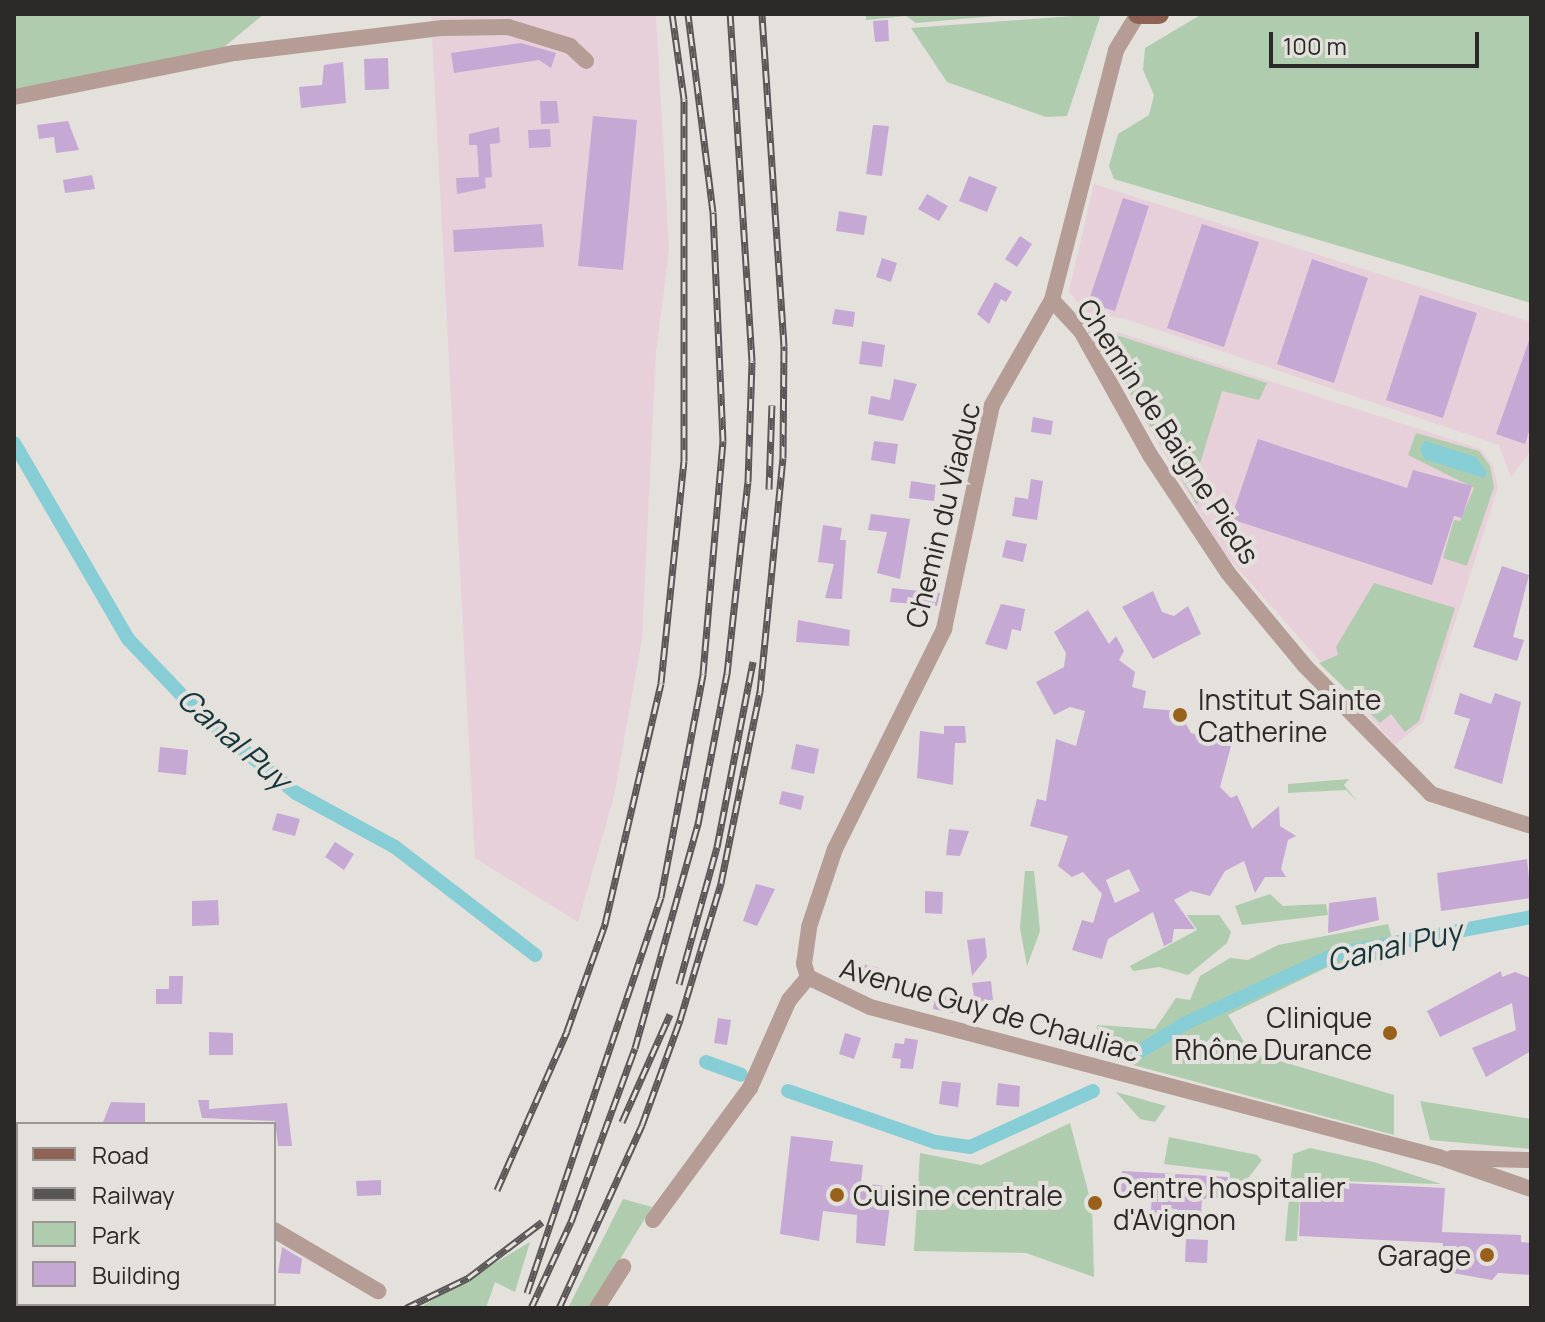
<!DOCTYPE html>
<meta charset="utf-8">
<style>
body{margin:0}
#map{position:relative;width:1545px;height:1322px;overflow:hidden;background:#e4e0dc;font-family:Manrope,sans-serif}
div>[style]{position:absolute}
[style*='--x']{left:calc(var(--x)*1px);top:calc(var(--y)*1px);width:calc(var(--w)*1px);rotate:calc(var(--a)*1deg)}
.industrial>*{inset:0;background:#e8d0da}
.green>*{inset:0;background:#afccae}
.water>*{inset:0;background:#87cdd6}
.canal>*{height:14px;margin:-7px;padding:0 7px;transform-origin:7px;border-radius:7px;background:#87cdd6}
.building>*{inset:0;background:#c6a8d5}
.minor>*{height:16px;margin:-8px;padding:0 8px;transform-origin:8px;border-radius:8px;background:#b59c94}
.major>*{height:20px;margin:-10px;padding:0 10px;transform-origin:10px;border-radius:10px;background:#8e6255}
.rail>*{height:7px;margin-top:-3.5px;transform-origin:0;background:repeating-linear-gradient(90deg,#e4e0dc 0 12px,#595755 0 24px);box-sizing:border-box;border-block:2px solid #595755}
.dots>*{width:22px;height:22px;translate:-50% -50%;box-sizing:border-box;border:4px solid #e4e0dc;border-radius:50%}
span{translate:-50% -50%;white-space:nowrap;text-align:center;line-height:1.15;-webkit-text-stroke:8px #e4e0dc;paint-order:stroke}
.street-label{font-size:28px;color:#2b2a28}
.poi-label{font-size:28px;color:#2b2a28}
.left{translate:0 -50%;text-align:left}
.right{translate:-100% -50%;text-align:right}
.water-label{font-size:30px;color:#13363b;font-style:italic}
.frame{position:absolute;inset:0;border:16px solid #2b2a28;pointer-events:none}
.legend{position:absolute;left:16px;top:1122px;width:260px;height:184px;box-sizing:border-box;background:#e4e0dc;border:2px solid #9a9794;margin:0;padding:10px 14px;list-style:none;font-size:24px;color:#2b2a28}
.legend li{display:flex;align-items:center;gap:16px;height:40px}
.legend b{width:40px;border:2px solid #9a9794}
.scale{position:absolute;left:1269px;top:32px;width:210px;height:36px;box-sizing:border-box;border:4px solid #2b2a28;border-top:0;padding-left:10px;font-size:24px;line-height:28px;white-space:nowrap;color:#2b2a28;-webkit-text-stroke:6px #e4e0dc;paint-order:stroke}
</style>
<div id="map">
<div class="industrial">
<div style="clip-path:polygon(656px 14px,669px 250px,656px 352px,642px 639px,614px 796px,578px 922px,475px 858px,431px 17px)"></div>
<div style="clip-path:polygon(1094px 184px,1531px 322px,1531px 451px,1511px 477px,1499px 445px,1126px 319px,1085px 312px,1069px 291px)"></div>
<div style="clip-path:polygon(1117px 332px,1481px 449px,1493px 466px,1498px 488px,1423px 722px,1395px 745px,1223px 552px,1110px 363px)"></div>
</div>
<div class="green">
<div style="clip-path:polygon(14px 14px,264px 14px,218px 52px,14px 89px)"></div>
<div style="clip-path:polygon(866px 14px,1018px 14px,916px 23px,906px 16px,866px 20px)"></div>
<div style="clip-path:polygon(1101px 14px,1067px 116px,1046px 117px,947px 82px,911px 28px)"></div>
<div style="clip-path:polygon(1202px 14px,1531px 14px,1531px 303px,1114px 179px,1109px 166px,1118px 134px,1149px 115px,1154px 95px,1143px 70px,1145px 48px)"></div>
<div style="clip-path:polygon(1113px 334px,1267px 383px,1259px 400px,1222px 391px,1193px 487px,1202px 491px,1197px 505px,1112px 362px,1120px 357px)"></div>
<div style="clip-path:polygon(1416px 433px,1479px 451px,1490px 466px,1494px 487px,1467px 566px,1443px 558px,1454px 520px,1460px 521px,1474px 488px,1408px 455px)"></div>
<div style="clip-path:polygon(1374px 583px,1455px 608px,1419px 721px,1405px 732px,1391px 714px,1380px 723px,1319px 663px,1338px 655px,1336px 647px)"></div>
<div style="clip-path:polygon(1349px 779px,1344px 785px,1357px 801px,1346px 790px,1288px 793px,1288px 784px)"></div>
<div style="clip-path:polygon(1025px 871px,1034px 871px,1040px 931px,1027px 966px,1020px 928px)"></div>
<div style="clip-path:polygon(1270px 894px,1283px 906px,1326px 904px,1328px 915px,1242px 925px,1235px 906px)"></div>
<div style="clip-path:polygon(1187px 915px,1219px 915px,1231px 932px,1227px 943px,1188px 975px,1159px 967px,1133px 971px,1130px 966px,1197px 930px)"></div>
<div style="clip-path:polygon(1388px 924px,1398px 958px,1332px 965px,1228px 1015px,1250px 1052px,1394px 1095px,1394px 1135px,1107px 1058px,1098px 1043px,1097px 1025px,1155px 1029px,1176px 998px,1190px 1000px,1200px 976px,1230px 958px,1248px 960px,1278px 945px)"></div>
<div style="clip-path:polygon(1116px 1092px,1166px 1106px,1155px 1122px,1140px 1119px)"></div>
<div style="clip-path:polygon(1420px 1101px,1531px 1119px,1531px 1149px,1430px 1140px)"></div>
<div style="clip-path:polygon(1070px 1123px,1092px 1206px,1094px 1277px,1026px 1253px,914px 1251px,920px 1153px,981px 1165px)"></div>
<div style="clip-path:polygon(1169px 1137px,1257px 1155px,1262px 1160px,1235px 1195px,1229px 1172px,1164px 1164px)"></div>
<div style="clip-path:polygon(1310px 1148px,1374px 1162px,1441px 1184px,1301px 1180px,1297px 1241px,1285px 1241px,1293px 1154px)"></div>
<div style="clip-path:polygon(623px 1199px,652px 1207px,590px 1308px,568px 1308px)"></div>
<div style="clip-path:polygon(530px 1242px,515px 1292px,495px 1282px,486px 1308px,419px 1308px)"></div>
</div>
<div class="water">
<div style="clip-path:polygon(1425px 441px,1476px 457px,1487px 472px,1484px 478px,1424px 459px,1420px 449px)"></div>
</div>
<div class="canal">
<div style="--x:14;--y:443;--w:227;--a:59.8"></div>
<div style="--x:128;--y:639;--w:104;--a:46.2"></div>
<div style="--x:200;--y:714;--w:124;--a:39.5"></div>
<div style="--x:296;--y:793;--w:113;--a:28.6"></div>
<div style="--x:395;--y:847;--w:177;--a:37.6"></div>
<div style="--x:1134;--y:1055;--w:61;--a:-31.6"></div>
<div style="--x:1186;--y:1023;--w:165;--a:-24.7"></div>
<div style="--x:1336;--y:954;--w:198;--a:-10.7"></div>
<div style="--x:706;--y:1062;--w:37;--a:20"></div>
<div style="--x:788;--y:1091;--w:156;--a:19.1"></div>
<div style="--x:935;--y:1142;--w:35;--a:8"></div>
<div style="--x:970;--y:1147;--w:135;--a:-24.5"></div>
</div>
<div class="building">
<div style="clip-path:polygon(888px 20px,889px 41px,875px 42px,873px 21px)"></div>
<div style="clip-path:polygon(521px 43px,556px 53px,551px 68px,539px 60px,454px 73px,451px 53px)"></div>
<div style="clip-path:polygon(388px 58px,389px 89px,365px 90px,364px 59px)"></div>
<div style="clip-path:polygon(343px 62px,346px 103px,301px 108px,299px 87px,322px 85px,324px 65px)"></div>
<div style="clip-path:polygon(540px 101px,557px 101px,559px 123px,541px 124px)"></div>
<div style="clip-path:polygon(593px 116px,637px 120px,623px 270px,578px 266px)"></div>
<div style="clip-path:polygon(68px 121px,79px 150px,56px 153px,54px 137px,39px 139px,37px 125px)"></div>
<div style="clip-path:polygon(873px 125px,889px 126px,882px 176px,866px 174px)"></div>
<div style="clip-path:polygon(499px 127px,500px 143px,490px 144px,492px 177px,485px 178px,486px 188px,457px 194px,456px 178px,479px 177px,477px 145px,469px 145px,469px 134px)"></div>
<div style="clip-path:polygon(550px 129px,551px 147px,529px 148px,528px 130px)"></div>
<div style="clip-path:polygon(92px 175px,95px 189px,65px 193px,63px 180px)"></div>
<div style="clip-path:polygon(969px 176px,997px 187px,987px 212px,959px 201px)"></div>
<div style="clip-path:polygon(927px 194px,948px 206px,939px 221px,918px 209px)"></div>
<div style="clip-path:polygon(1123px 198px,1149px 206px,1115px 311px,1088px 303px)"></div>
<div style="clip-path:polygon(839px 211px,867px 216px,864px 235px,836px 231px)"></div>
<div style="clip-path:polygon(542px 224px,544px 247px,454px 252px,453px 230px)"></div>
<div style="clip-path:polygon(1202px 224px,1259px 242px,1224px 347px,1167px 328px)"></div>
<div style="clip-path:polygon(1020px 236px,1032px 244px,1017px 267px,1005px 259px)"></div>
<div style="clip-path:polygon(882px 258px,897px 263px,891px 282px,876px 277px)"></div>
<div style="clip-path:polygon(1312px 259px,1368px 278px,1334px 383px,1277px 364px)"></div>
<div style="clip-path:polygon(995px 282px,1012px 292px,1006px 302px,1001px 299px,989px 324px,977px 314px)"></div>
<div style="clip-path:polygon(1420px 295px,1477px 313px,1443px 418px,1386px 400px)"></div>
<div style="clip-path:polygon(835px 309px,855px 312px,853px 327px,832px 324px)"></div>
<div style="clip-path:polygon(1531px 335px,1531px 425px,1525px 444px,1496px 434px)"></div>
<div style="clip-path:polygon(862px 341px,885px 345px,882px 367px,859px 364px)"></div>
<div style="clip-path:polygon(894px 379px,917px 384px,903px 421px,868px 414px,871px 396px,890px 400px)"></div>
<div style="clip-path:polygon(1033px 417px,1053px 421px,1051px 435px,1031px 432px)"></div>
<div style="clip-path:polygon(1258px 439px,1407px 488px,1413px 470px,1472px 486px,1462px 518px,1454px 516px,1432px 585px,1231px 519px)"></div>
<div style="clip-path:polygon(874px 441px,898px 444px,895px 464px,871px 460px)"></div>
<div style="clip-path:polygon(1031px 479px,1043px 481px,1037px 520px,1012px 516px,1015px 497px,1028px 499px)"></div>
<div style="clip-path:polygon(911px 481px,936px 485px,934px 501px,909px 498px)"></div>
<div style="clip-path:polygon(871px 514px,910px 519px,900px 579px,877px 573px,887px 532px,868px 530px)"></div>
<div style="clip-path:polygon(823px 525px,842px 528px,840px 540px,846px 540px,842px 599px,825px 598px,834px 564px,818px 562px)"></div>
<div style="clip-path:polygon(1006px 540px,1027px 544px,1023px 562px,1002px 557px)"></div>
<div style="clip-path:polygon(1502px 566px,1529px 575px,1513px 637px,1524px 640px,1517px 661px,1473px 647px)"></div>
<div style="clip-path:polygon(892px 588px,940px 593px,937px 606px,890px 602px)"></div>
<div style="clip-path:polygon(1153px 591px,1162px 612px,1174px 616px,1188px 606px,1201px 634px,1153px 659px,1122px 607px)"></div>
<div style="clip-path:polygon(1001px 604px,1025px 609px,1021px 631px,1012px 629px,1007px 650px,985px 644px)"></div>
<div style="clip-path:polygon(evenodd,1088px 610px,1109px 644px,1116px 636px,1124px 651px,1119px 660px,1135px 672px,1132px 687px,1146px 691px,1143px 708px,1179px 711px,1191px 733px,1214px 739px,1236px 727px,1220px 787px,1231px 798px,1237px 795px,1252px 829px,1279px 806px,1280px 826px,1296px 836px,1288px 840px,1281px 869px,1286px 877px,1265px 877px,1255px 893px,1244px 861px,1225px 871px,1210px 896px,1191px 891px,1174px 900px,1195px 929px,1174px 929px,1172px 942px,1164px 946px,1153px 912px,1108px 939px,1102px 959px,1072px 950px,1082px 920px,1093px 923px,1102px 894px,1083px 872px,1072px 877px,1058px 866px,1068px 836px,1030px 826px,1037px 799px,1046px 801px,1056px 739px,1076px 746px,1085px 711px,1070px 707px,1054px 715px,1036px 682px,1064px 667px,1066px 653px,1054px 632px,1088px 610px,1129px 869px,1140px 891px,1115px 903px,1106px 880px,1129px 869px)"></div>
<div style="clip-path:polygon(798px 620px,850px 630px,849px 646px,796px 642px)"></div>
<div style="clip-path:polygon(1460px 693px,1491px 704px,1495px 693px,1521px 702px,1502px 784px,1454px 768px,1470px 719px,1454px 714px)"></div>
<div style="clip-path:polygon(944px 726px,965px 726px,966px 743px,955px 743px,953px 785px,917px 778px,920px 731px,944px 734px)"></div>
<div style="clip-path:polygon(796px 744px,819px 749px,814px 774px,791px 769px)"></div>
<div style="clip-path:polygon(160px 747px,188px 750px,186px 775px,158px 772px)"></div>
<div style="clip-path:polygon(782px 791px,804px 796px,801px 810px,779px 804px)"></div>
<div style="clip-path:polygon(277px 813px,300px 819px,295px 836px,272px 830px)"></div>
<div style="clip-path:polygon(949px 829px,969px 831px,960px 856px,946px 855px)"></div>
<div style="clip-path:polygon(335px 842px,354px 854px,344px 870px,325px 857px)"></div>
<div style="clip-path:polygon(1527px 859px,1531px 898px,1441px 911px,1437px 873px)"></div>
<div style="clip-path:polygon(756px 884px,775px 889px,757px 926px,743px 921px)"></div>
<div style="clip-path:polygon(925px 891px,943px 892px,942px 914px,925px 913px)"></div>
<div style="clip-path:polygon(1376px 897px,1379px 920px,1328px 933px,1329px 903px)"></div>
<div style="clip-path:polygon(218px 900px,219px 925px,192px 926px,192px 901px)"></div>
<div style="clip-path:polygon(985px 938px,987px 957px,972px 976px,967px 940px)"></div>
<div style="clip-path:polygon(853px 962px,879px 968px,875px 986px,849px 980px)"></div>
<div style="clip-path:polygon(1501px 971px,1502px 977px,1515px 972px,1531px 978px,1531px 1051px,1486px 1077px,1472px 1048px,1516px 1030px,1512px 1003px,1440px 1037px,1427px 1011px)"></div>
<div style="clip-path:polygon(169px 976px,183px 976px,182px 1004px,156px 1004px,156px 989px,169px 989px)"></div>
<div style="clip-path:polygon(991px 981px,993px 1000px,975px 1002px,972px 983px)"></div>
<div style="clip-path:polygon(936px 994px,956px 997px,953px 1013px,933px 1009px)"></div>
<div style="clip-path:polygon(718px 1018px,731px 1020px,727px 1045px,714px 1043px)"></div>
<div style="clip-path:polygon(209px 1032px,233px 1033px,233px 1055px,209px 1055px)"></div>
<div style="clip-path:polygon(845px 1033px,861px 1038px,854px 1059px,839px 1054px)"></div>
<div style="clip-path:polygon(905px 1038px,918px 1040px,913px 1069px,900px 1068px,901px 1059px,892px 1058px,895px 1043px,904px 1044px)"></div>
<div style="clip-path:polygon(942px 1081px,961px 1083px,958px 1107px,939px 1104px)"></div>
<div style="clip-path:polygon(998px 1083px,1020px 1086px,1019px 1107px,996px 1105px)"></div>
<div style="clip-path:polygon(198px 1100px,209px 1100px,209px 1109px,287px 1103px,292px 1146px,278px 1146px,275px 1121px,202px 1118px)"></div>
<div style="clip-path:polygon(111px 1102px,145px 1103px,145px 1124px,103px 1122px)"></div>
<div style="clip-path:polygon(791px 1136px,833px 1141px,830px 1161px,863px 1165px,861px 1183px,892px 1187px,885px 1246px,856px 1243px,857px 1215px,823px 1211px,819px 1241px,780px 1234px)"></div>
<div style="clip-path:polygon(1122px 1171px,1228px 1177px,1227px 1197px,1202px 1199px,1201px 1214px,1163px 1207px,1162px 1219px,1150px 1221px,1152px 1196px,1121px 1194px)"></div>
<div style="clip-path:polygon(381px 1180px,381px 1195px,357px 1196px,356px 1181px)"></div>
<div style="clip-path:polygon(1301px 1181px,1445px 1188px,1442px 1232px,1521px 1235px,1521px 1242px,1531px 1243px,1531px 1275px,1498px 1273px,1492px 1280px,1441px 1271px,1443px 1243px,1299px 1236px)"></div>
<div style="clip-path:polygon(1186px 1239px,1208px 1240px,1207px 1263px,1185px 1262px)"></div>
<div style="clip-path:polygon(282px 1247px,302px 1259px,300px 1274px,278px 1273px)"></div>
</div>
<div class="minor">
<div style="--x:14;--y:97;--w:225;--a:-11.3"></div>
<div style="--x:235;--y:53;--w:209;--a:-6.9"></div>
<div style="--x:443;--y:28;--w:65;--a:-0.9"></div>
<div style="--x:508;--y:27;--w:65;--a:17"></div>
<div style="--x:570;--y:46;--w:22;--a:43"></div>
<div style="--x:1052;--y:300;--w:42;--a:46.9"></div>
<div style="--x:1081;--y:331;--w:142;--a:60.9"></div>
<div style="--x:1150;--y:455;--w:141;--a:56.5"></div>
<div style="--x:1228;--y:573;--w:119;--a:50.4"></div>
<div style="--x:1304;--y:665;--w:181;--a:45.4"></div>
<div style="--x:1431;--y:794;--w:105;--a:17.7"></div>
<div style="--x:808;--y:977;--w:14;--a:-107"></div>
<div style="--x:804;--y:964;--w:37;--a:-82"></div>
<div style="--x:809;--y:927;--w:82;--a:-71.6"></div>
<div style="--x:835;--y:849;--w:246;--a:-63.6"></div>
<div style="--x:944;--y:629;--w:229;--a:-77.9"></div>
<div style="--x:992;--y:405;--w:121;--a:-60.3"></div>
<div style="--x:1052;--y:300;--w:258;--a:-75.6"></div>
<div style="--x:1116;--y:50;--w:42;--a:-58.6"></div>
<div style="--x:808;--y:977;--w:69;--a:25.8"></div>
<div style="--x:870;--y:1007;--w:588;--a:14.77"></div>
<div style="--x:1439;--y:1157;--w:97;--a:19.2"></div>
<div style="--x:1452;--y:1158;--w:79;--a:1.5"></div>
<div style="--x:14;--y:1171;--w:4;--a:0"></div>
<div style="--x:653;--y:1220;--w:164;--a:-53.7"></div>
<div style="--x:750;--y:1088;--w:96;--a:-66.1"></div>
<div style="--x:789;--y:1000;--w:30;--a:-50"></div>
<div style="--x:274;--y:1230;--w:121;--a:30.4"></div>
<div style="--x:597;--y:1308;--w:49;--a:-57.6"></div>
</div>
<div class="major">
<div style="--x:1138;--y:14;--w:21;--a:0"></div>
</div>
<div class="rail">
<div style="--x:769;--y:489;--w:84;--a:-88"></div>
<div style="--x:679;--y:984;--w:142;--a:-74.5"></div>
<div style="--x:717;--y:847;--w:189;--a:-79"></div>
<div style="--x:622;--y:1122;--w:118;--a:-66"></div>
<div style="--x:497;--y:1190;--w:174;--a:-66.2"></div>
<div style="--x:567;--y:1031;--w:114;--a:-70.4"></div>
<div style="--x:605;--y:924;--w:247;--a:-76.9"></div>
<div style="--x:661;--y:683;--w:223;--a:-84.1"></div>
<div style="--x:684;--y:461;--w:362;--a:-90"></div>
<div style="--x:684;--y:99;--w:86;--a:-98"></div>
<div style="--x:14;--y:1273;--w:4;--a:27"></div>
<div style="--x:527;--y:1293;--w:418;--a:-71.3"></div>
<div style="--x:661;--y:897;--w:227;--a:-79.3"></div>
<div style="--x:703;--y:674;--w:234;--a:-85.1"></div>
<div style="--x:723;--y:441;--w:229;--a:-92.5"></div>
<div style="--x:713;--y:212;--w:200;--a:-97.2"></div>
<div style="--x:27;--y:1304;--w:9;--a:27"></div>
<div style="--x:77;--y:1304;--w:11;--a:22"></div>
<div style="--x:406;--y:1308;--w:69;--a:-25.8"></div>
<div style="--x:468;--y:1278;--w:93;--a:-37.1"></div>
<div style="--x:531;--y:1308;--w:95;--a:-65.1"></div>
<div style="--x:571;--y:1222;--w:185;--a:-69.8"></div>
<div style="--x:635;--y:1048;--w:233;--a:-74.3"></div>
<div style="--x:698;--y:824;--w:153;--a:-79.1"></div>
<div style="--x:727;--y:674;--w:193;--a:-83.8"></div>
<div style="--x:748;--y:482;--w:121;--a:-88.1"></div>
<div style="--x:752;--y:361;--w:348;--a:-93.6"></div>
<div style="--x:559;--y:1308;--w:201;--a:-65.6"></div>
<div style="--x:642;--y:1125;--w:112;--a:-70.1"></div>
<div style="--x:680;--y:1020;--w:143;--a:-73.3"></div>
<div style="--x:721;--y:883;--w:195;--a:-78.5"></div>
<div style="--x:760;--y:692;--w:235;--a:-84.4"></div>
<div style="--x:783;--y:458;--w:112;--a:-89.5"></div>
<div style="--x:784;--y:346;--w:333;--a:-93.8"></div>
</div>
<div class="dots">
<div style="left:1180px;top:715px;background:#99601c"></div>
<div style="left:1390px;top:1033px;background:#99601c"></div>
<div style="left:837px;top:1195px;background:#99601c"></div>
<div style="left:1095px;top:1203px;background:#99601c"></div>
<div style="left:1487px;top:1255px;background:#99601c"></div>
</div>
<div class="street-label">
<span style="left:1169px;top:431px;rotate:57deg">Chemin de Baigne Pieds</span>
<span style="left:942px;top:515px;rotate:-76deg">Chemin du Viaduc</span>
<span style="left:990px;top:1009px;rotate:16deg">Avenue Guy de Chauliac</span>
</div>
<div class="poi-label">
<span class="left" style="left:1198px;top:715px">Institut Sainte<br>Catherine</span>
<span class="right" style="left:1372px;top:1033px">Clinique<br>Rhône Durance</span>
<span class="left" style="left:1113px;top:1203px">Centre hospitalier<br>d'Avignon</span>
<span class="left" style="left:853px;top:1195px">Cuisine centrale</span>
<span class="right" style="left:1471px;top:1255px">Garage</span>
</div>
<div class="water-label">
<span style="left:234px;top:739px;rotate:41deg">Canal Puy</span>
<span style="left:1394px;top:946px;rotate:-13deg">Canal Puy</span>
</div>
<div class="frame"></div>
<ul class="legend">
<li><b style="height:10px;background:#8e6255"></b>Road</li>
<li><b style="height:10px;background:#595755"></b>Railway</li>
<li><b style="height:22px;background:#afccae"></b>Park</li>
<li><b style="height:22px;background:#c6a8d5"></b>Building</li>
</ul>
<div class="scale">100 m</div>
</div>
